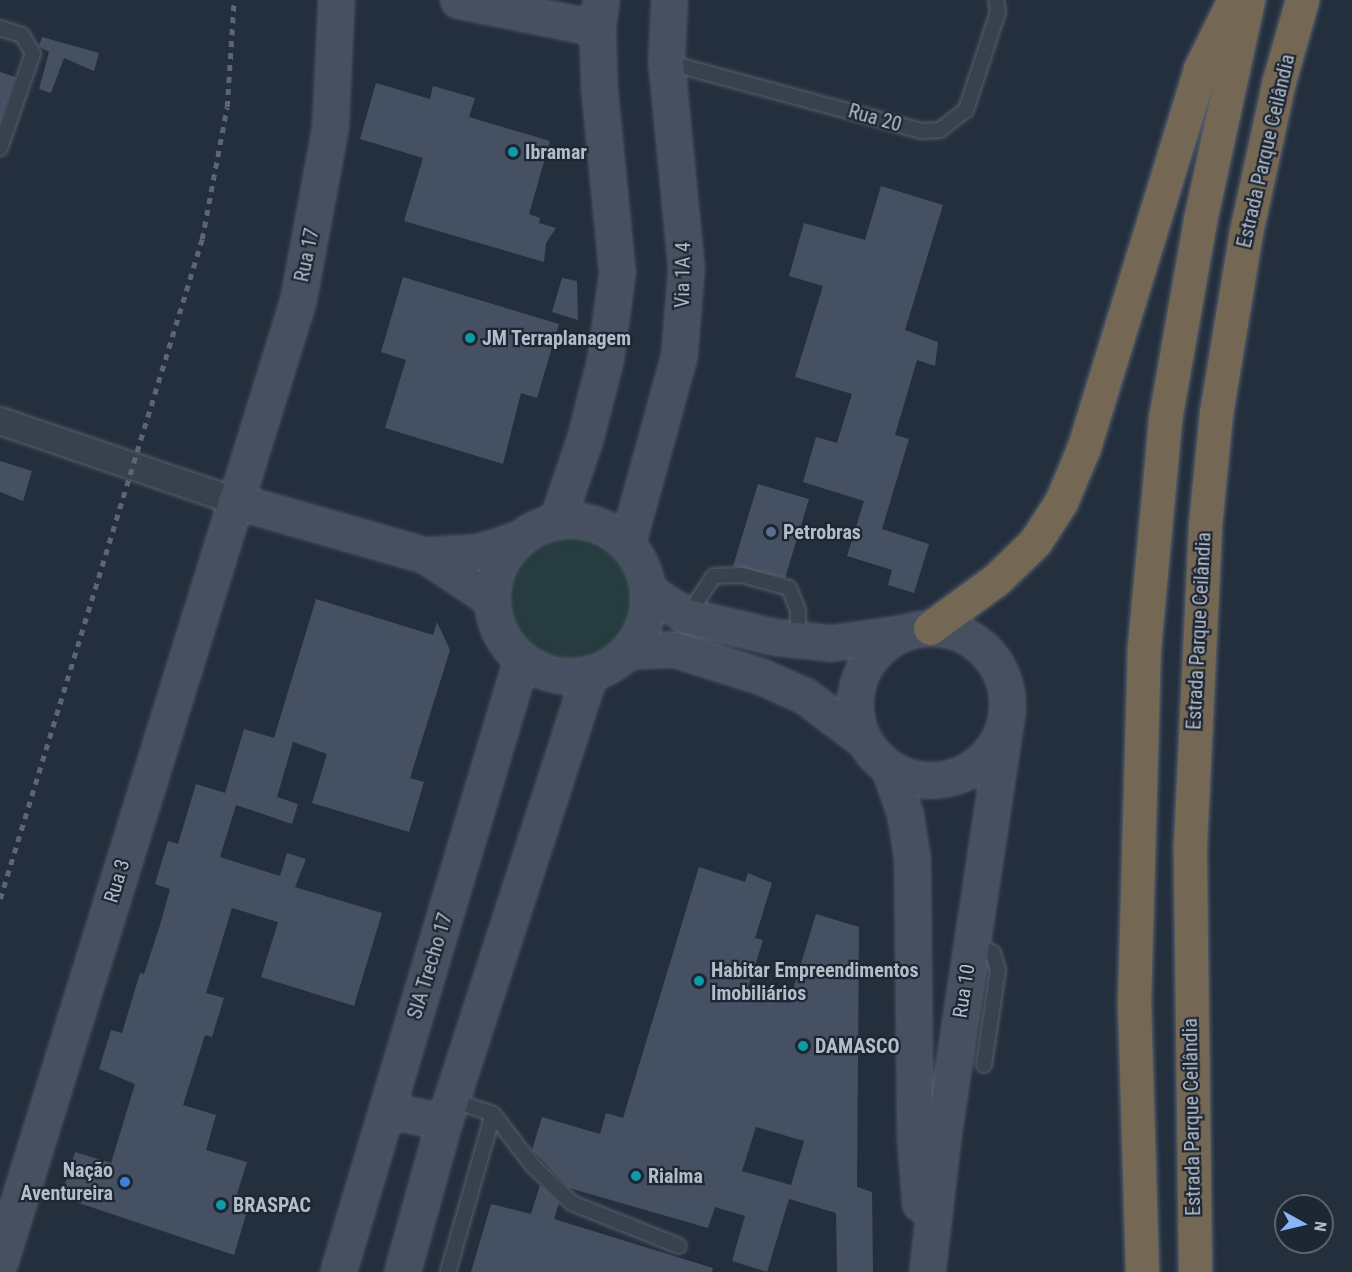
<!DOCTYPE html>
<meta charset="utf-8">
<style>
body{margin:0}
#map{position:relative;width:1352px;height:1272px;overflow:hidden;background:#242f3e;font-family:"Roboto Condensed",sans-serif}
div>[style]{position:absolute}
[style*='--x']{left:calc(var(--x)*1px);top:calc(var(--y)*1px);width:calc(var(--w)*1px);rotate:calc(var(--a)*1deg)}
.green>*{inset:0;background:#263c3f}
.round{border-radius:50%}
.building>*{inset:0;background:#455162}
.roads{filter:drop-shadow(0 0 2px #565f6c) drop-shadow(0 0 2px #565f6c)}
.lane>*{height:14px;margin:-7px;padding:0 7px;transform-origin:7px;border-radius:7px;background:#38414e}
.street>*{height:26px;margin:-13px;padding:0 13px;transform-origin:13px;border-radius:13px;background:#38414e}
.secondary>*{height:33px;margin:-16.5px;padding:0 16.5px;transform-origin:16.5px;border-radius:16.5px;background:#465061}
.secondary>.ring{margin:-16.5px;padding:0;box-sizing:content-box;background:none;border:33px solid #465061;border-radius:50%}
.highway>*{height:33px;margin:-16.5px;padding:0 16.5px;transform-origin:16.5px;border-radius:16.5px;background:#746855}
.rail>*{height:4.5px;margin-top:-2.25px;transform-origin:0;background:repeating-linear-gradient(90deg,#5a6575 0 6px,transparent 0 12px)}
.dots>*{width:16px;height:16px;translate:-50% -50%;box-sizing:border-box;border:3px solid #1d2633;border-radius:50%}
span{translate:-50% -50%;white-space:nowrap;text-align:center;line-height:1.15;-webkit-text-stroke:4.5px #1d2633;paint-order:stroke}
.street-label{font-size:20px;color:#b4bcc9}
.poi-label{font-size:20px;color:#b4bcc9;font-weight:700}
.left{translate:0 -50%;text-align:left}
.right{translate:-100% -50%;text-align:right}
.north{position:absolute;left:1274px;top:1194px;width:60px;height:60px;box-sizing:border-box;background:#1d2633;border:2px solid #59626f;border-radius:50%;rotate:98deg;font-size:16px;font-weight:700;line-height:24px;text-align:center;color:#b4bcc9}
.north::after{content:'';display:block;margin:auto;width:21px;height:27px;background:#8ab4f8;clip-path:polygon(50% 0,100% 100%,50% 72%,0 100%)}
</style>
<div id="map">
<div class="green">
<div class="round" style="left:502px;top:531px;width:136px;height:136px"></div>
</div>
<div class="building">
<div style="clip-path:polygon(42px 37px,99px 53px,94px 71px,64px 58px,51px 93px,39px 89px,49px 52px,39px 46px)"></div>
<div style="clip-path:polygon(0 72px,15px 77px,0 121px)"></div>
<div style="clip-path:polygon(376px 83px,430px 99px,433px 86px,475px 98px,469px 117px,550px 141px,529px 214px,540px 218px,539px 223px,556px 228px,546px 243px,544px 262px,404px 221px,423px 158px,360px 139px)"></div>
<div style="clip-path:polygon(881px 186px,943px 205px,905px 330px,938px 342px,935px 366px,917px 360px,895px 435px,909px 439px,882px 529px,929px 544px,914px 593px,888px 585px,892px 570px,847px 556px,864px 501px,803px 482px,816px 437px,837px 443px,852px 394px,795px 377px,823px 286px,789px 276px,804px 223px,865px 240px)"></div>
<div style="clip-path:polygon(403px 277px,559px 324px,537px 398px,521px 393px,503px 464px,385px 428px,406px 360px,381px 352px)"></div>
<div style="clip-path:polygon(562px 278px,577px 281px,578px 320px,552px 312px)"></div>
<div style="clip-path:polygon(0 461px,32px 471px,23px 501px,0 492px)"></div>
<div style="clip-path:polygon(758px 484px,809px 499px,785px 578px,733px 566px)"></div>
<div style="clip-path:polygon(316px 599px,433px 635px,437px 622px,450px 650px,410px 778px,424px 782px,409px 832px,312px 803px,327px 754px,293px 742px,277px 797px,298px 804px,292px 824px,236px 805px,220px 857px,280px 876px,287px 853px,306px 859px,295px 887px,382px 913px,354px 1006px,261px 977px,278px 922px,232px 908px,206px 993px,224px 998px,212px 1037px,205px 1035px,183px 1105px,216px 1115px,206px 1150px,247px 1162px,237px 1194px,251px 1198px,234px 1255px,61px 1197px,75px 1152px,111px 1163px,135px 1084px,99px 1069px,111px 1030px,122px 1033px,140px 973px,144px 974px,160px 925px,170px 889px,155px 884px,168px 841px,178px 844px,196px 784px,225px 793px,244px 729px,274px 738px)"></div>
<div style="clip-path:polygon(evenodd,699px 867px,745px 882px,748px 873px,772px 883px,755px 938px,763px 940px,746px 994px,789px 1003px,816px 914px,859px 927px,857px 1187px,872px 1192px,873px 1272px,837px 1272px,836px 1213px,789px 1199px,767px 1272px,732px 1261px,745px 1216px,715px 1207px,708px 1228px,569px 1188px,532px 1150px,542px 1117px,600px 1134px,606px 1113px,623px 1118px,699px 867px,756px 1127px,804px 1141px,791px 1185px,742px 1171px,756px 1127px)"></div>
<div style="clip-path:polygon(540px 1185px,559px 1203px,554px 1219px,713px 1268px,712px 1272px,471px 1272px,491px 1204px,531px 1214px)"></div>
</div>
<div class="roads">
<div class="lane">
<div style="--x:0;--y:28;--w:23;--a:18"></div>
<div style="--x:22;--y:35;--w:21;--a:59"></div>
<div style="--x:33;--y:53;--w:101;--a:109.2"></div>
<div style="--x:666;--y:62;--w:264;--a:15.1"></div>
<div style="--x:921;--y:131;--w:19;--a:-3"></div>
<div style="--x:940;--y:130;--w:33;--a:-38"></div>
<div style="--x:966;--y:110;--w:103;--a:-71.9"></div>
<div style="--x:998;--y:12;--w:12;--a:-99"></div>
<div style="--x:687;--y:616;--w:48;--a:-56"></div>
<div style="--x:714;--y:576;--w:28;--a:-2"></div>
<div style="--x:742;--y:575;--w:49;--a:15.5"></div>
<div style="--x:789;--y:588;--w:24;--a:68"></div>
<div style="--x:798;--y:610;--w:30;--a:90"></div>
<div style="--x:972;--y:943;--w:23;--a:25"></div>
<div style="--x:993;--y:953;--w:18;--a:74"></div>
<div style="--x:998;--y:970;--w:96;--a:98.4"></div>
<div style="--x:452;--y:1100;--w:43;--a:18.9"></div>
<div style="--x:493;--y:1114;--w:66;--a:52.4"></div>
<div style="--x:533;--y:1166;--w:54;--a:43.5"></div>
<div style="--x:572;--y:1203;--w:115;--a:21.9"></div>
<div style="--x:448;--y:1272;--w:164;--a:-74.1"></div>
</div>
<div class="street">
<div style="--x:0;--y:421;--w:248;--a:18.8"></div>
</div>
<div class="secondary">
<div style="--x:458;--y:0;--w:142;--a:11.4"></div>
<div style="--x:235;--y:501;--w:198;--a:15.9"></div>
<div style="--x:425;--y:555;--w:79;--a:33.7"></div>
<div class="ring" style="left:492px;top:520px;width:123px;height:123px"></div>
<div style="--x:557;--y:520;--w:87;--a:-71.1"></div>
<div style="--x:585;--y:438;--w:81;--a:-75.6"></div>
<div style="--x:605;--y:360;--w:89;--a:-82.2"></div>
<div style="--x:617;--y:272;--w:186;--a:-95.6"></div>
<div style="--x:599;--y:87;--w:59;--a:-91.9"></div>
<div style="--x:597;--y:28;--w:28;--a:-82"></div>
<div style="--x:627;--y:544;--w:196;--a:-74.6"></div>
<div style="--x:679;--y:355;--w:87;--a:-85.4"></div>
<div style="--x:686;--y:268;--w:207;--a:-95.5"></div>
<div style="--x:666;--y:62;--w:62;--a:-87.2"></div>
<div style="--x:425;--y:555;--w:53;--a:-3.2"></div>
<div style="--x:478;--y:552;--w:42;--a:-18"></div>
<div style="--x:648;--y:591;--w:46;--a:32.7"></div>
<div style="--x:687;--y:616;--w:90;--a:13.4"></div>
<div style="--x:775;--y:637;--w:56;--a:6.1"></div>
<div style="--x:831;--y:643;--w:71;--a:-8.1"></div>
<div class="ring" style="left:855px;top:628px;width:119px;height:119px"></div>
<div style="--x:628;--y:651;--w:46;--a:-2.5"></div>
<div style="--x:674;--y:649;--w:90;--a:17.4"></div>
<div style="--x:760;--y:676;--w:49;--a:24"></div>
<div style="--x:805;--y:696;--w:71;--a:37"></div>
<div style="--x:889;--y:768;--w:49;--a:70.8"></div>
<div style="--x:905;--y:814;--w:45;--a:81"></div>
<div style="--x:912;--y:858;--w:280;--a:89.4"></div>
<div style="--x:915;--y:1138;--w:66;--a:85.7"></div>
<div style="--x:387;--y:1110;--w:58;--a:11.9"></div>
<div style="--x:0;--y:1261;--w:1006;--a:-72.77"></div>
<div style="--x:298;--y:300;--w:175;--a:-79.5"></div>
<div style="--x:330;--y:128;--w:128;--a:-87.3"></div>
<div style="--x:338;--y:1272;--w:639;--a:-73.35"></div>
<div style="--x:402;--y:1272;--w:156;--a:-74.4"></div>
<div style="--x:444;--y:1122;--w:470;--a:-72"></div>
<div style="--x:927;--y:1272;--w:139;--a:-83.4"></div>
<div style="--x:943;--y:1134;--w:428;--a:-81.4"></div>
</div>
<div class="highway">
<div style="--x:930;--y:628;--w:83;--a:-36.2"></div>
<div style="--x:997;--y:579;--w:53;--a:-44.2"></div>
<div style="--x:1035;--y:542;--w:48;--a:-57"></div>
<div style="--x:1061;--y:502;--w:60;--a:-67.3"></div>
<div style="--x:1084;--y:447;--w:395;--a:-72.9"></div>
<div style="--x:1200;--y:69;--w:77;--a:-63.8"></div>
<div style="--x:1142;--y:1272;--w:269;--a:-91.7"></div>
<div style="--x:1134;--y:1003;--w:356;--a:-88.4"></div>
<div style="--x:1144;--y:647;--w:229;--a:-84.7"></div>
<div style="--x:1165;--y:419;--w:202;--a:-80"></div>
<div style="--x:1200;--y:220;--w:225;--a:-77.7"></div>
<div style="--x:1195;--y:1272;--w:427;--a:-90.7"></div>
<div style="--x:1190;--y:845;--w:320;--a:-87.3"></div>
<div style="--x:1205;--y:525;--w:113;--a:-84.4"></div>
<div style="--x:1216;--y:413;--w:183;--a:-80.6"></div>
<div style="--x:1246;--y:232;--w:155;--a:-77.7"></div>
<div style="--x:1279;--y:81;--w:84;--a:-74.1"></div>
</div>
</div>
<div class="rail">
<div style="--x:0;--y:899;--w:690;--a:-72.98"></div>
<div style="--x:202;--y:239;--w:134;--a:-79.3"></div>
<div style="--x:227;--y:107;--w:107;--a:-86.3"></div>
</div>
<div class="dots">
<div style="left:513px;top:152px;background:#0f9aa8"></div>
<div style="left:470px;top:338px;background:#0f9aa8"></div>
<div style="left:771px;top:532px;background:#5c6f8a"></div>
<div style="left:699px;top:981px;background:#0f9aa8"></div>
<div style="left:803px;top:1046px;background:#0f9aa8"></div>
<div style="left:636px;top:1176px;background:#0f9aa8"></div>
<div style="left:125px;top:1182px;background:#3f7fe0"></div>
<div style="left:221px;top:1205px;background:#0f9aa8"></div>
</div>
<div class="street-label">
<span style="left:875px;top:118px;rotate:16deg">Rua 20</span>
<span style="left:1266px;top:151px;rotate:-77deg">Estrada Parque Ceilândia</span>
<span style="left:307px;top:255px;rotate:-78deg">Rua 17</span>
<span style="left:683px;top:275px;rotate:-89deg">Via 1A 4</span>
<span style="left:1199px;top:631px;rotate:-87deg">Estrada Parque Ceilândia</span>
<span style="left:117px;top:881px;rotate:-73deg">Rua 3</span>
<span style="left:430px;top:966px;rotate:-73deg">SIA Trecho 17</span>
<span style="left:964px;top:991px;rotate:-81deg">Rua 10</span>
<span style="left:1192px;top:1117px;rotate:-91deg">Estrada Parque Ceilândia</span>
</div>
<div class="poi-label">
<span class="left" style="left:525px;top:152px">Ibramar</span>
<span class="left" style="left:482px;top:338px">JM Terraplanagem</span>
<span class="left" style="left:783px;top:532px">Petrobras</span>
<span class="left" style="left:711px;top:982px">Habitar Empreendimentos<br>Imobiliários</span>
<span class="left" style="left:815px;top:1046px">DAMASCO</span>
<span class="right" style="left:113px;top:1182px">Nação<br>Aventureira</span>
<span class="left" style="left:648px;top:1176px">Rialma</span>
<span class="left" style="left:233px;top:1205px">BRASPAC</span>
</div>
<div class="north">N</div>
</div>
